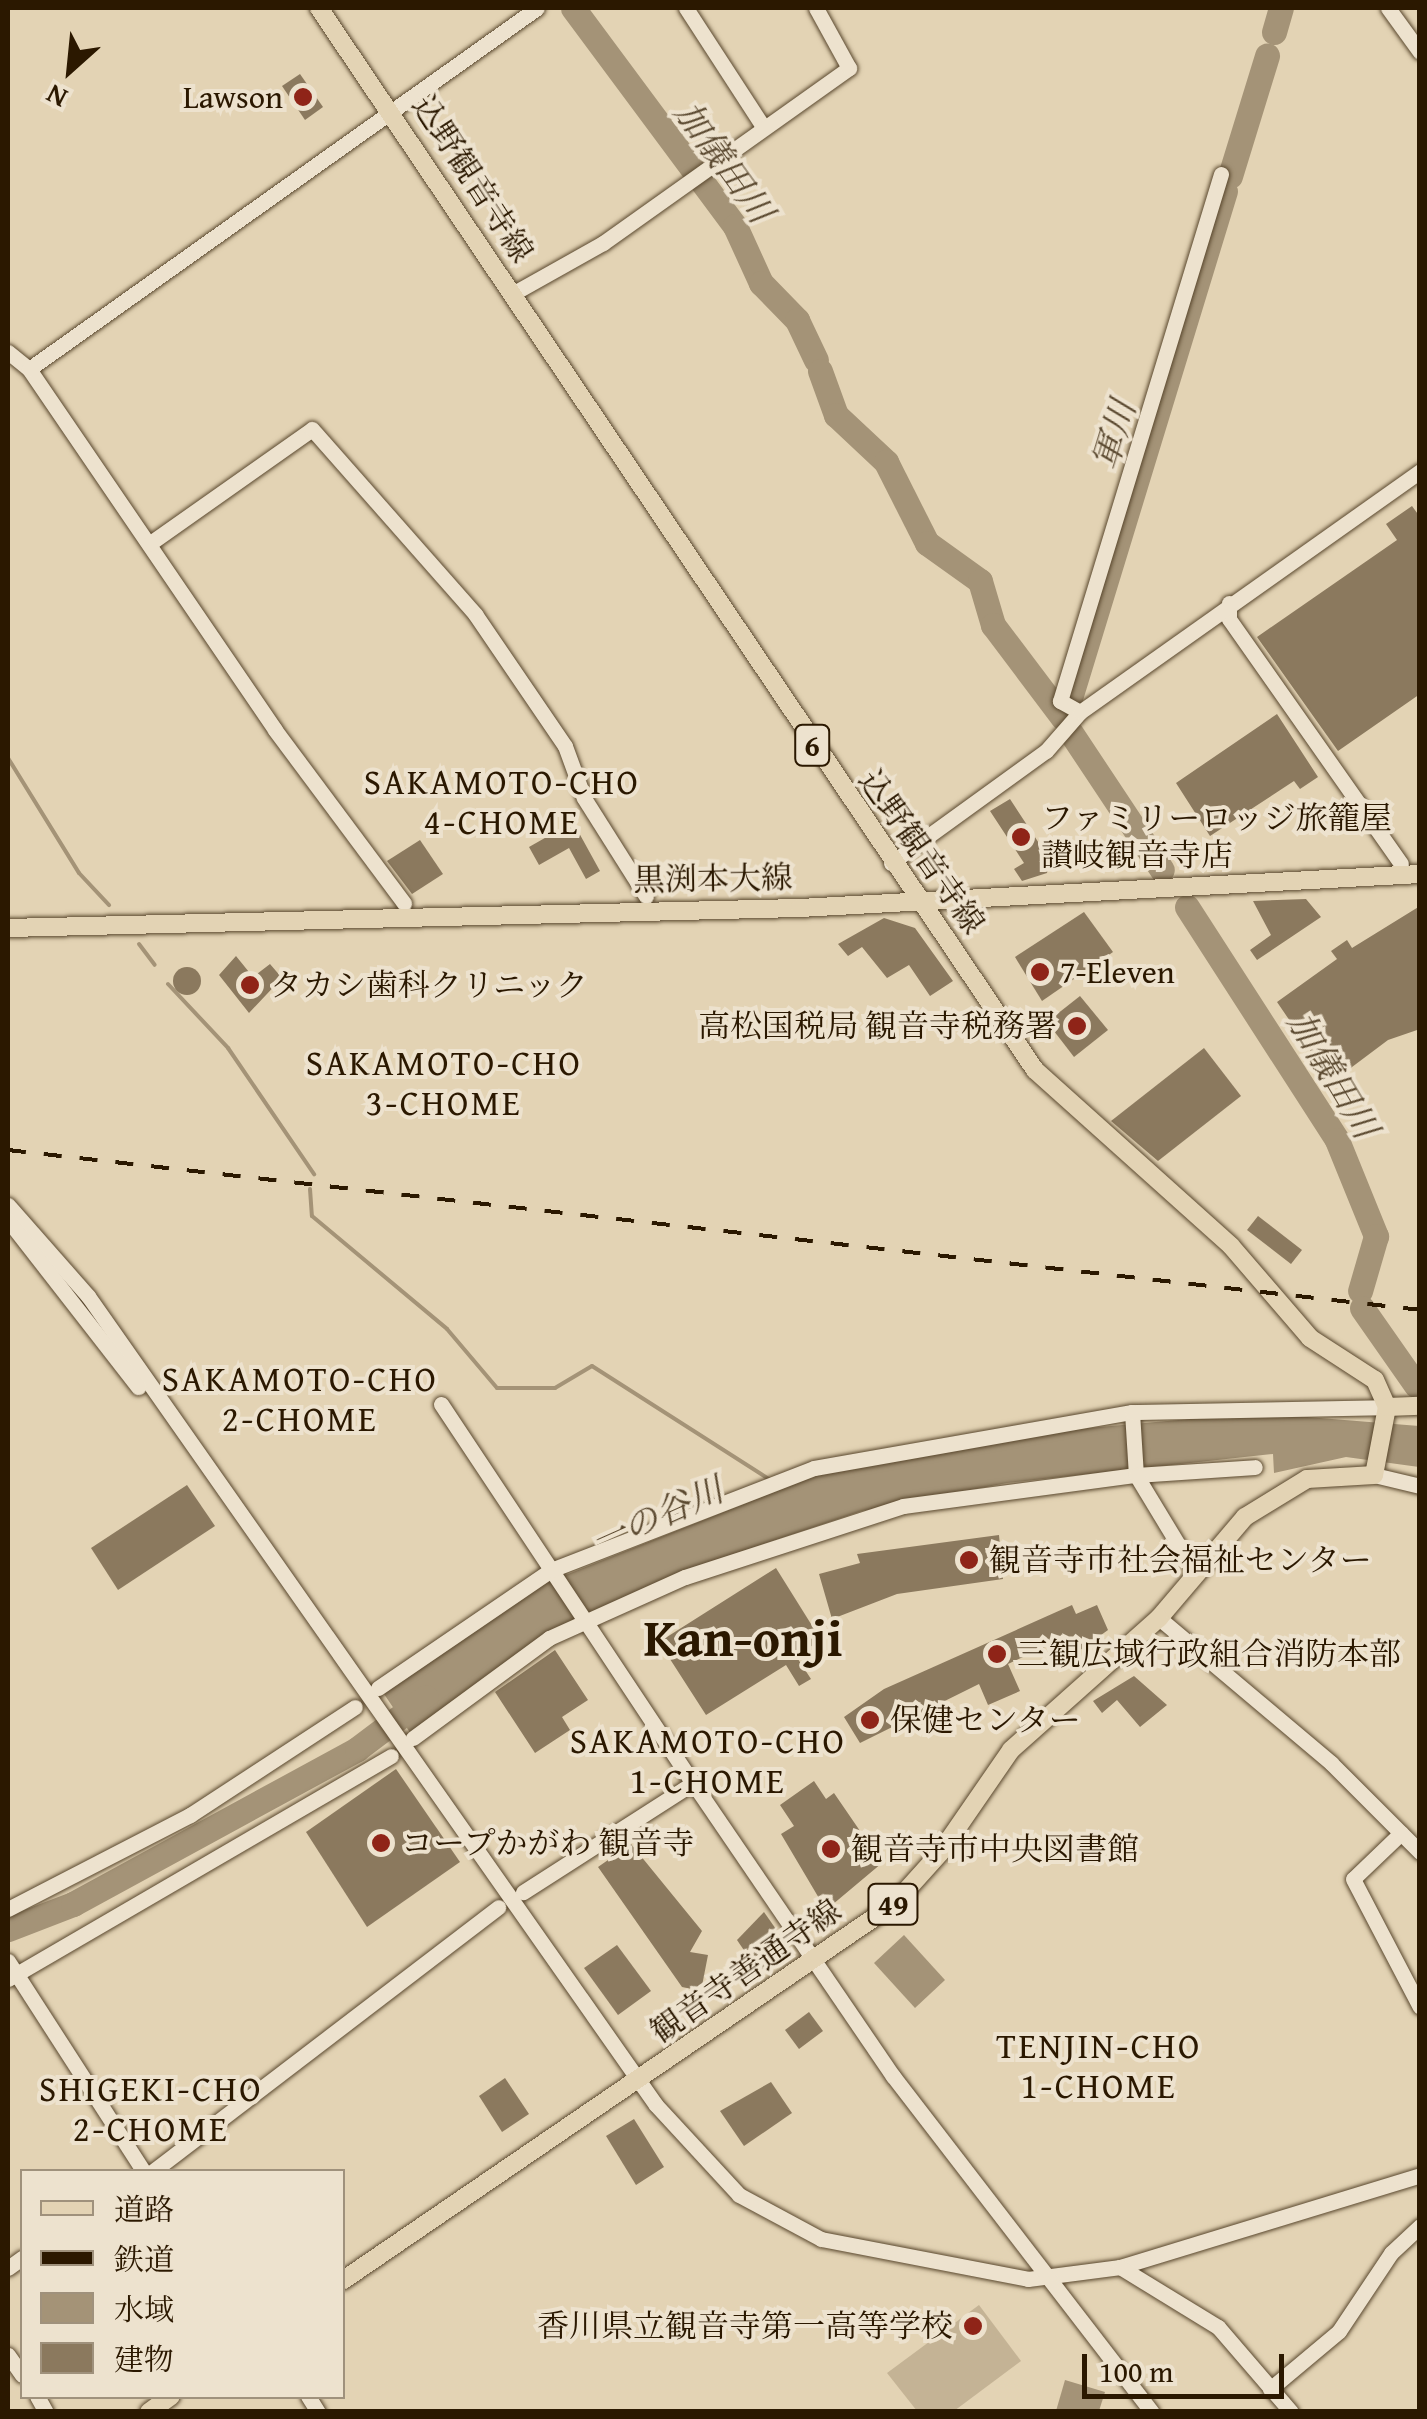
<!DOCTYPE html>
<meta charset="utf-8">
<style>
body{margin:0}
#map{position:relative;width:1427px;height:2419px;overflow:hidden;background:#e3d3b4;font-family:"Gentium Book Plus","Noto Serif JP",serif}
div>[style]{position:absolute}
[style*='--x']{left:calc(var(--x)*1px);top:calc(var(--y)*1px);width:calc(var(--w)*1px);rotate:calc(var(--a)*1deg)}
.green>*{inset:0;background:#c4b395}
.water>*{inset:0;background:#a49377}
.stream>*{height:4px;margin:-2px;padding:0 2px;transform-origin:2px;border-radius:2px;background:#a49377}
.river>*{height:25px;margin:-12.5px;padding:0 12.5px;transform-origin:12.5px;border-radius:12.5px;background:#a49377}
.building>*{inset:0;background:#8b795e}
.round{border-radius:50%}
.roads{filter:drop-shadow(0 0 2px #59472d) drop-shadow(0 0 2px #59472d)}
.minor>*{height:15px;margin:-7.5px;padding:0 7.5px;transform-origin:7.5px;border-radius:7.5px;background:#ede2ce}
.major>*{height:18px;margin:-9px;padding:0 9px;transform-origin:9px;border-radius:9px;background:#e3d3b4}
.rail>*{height:4px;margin-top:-2px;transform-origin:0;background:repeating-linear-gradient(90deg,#2b1800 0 18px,transparent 0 36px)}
.dots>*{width:28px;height:28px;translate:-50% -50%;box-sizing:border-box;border:5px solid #ede2ce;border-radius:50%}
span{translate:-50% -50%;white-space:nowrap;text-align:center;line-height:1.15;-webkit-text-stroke:8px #ede2ce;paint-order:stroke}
.shield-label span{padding:2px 8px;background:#ede2ce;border:2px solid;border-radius:8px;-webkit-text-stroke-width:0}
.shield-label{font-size:30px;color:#2b1800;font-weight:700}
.poi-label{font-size:32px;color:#2b1800}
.right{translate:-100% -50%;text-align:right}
.left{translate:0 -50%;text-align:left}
.street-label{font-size:32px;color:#2b1800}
.water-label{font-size:35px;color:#5b4930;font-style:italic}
.neighbourhood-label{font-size:35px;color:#2b1800;letter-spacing:2.5px}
.town-label{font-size:52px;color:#2b1800;font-weight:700}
.frame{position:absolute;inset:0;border:10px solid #2b1800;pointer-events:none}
.legend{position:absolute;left:20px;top:2169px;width:325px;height:230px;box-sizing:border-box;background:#ede2ce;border:2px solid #9f917c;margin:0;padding:12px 18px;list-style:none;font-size:30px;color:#2b1800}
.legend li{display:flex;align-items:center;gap:20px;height:50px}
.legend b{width:50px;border:2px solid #9f917c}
.north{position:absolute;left:20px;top:20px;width:100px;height:100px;-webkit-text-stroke:8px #ede2ce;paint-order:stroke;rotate:207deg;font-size:28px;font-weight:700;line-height:40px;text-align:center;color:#2b1800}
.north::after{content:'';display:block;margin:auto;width:35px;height:45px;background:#2b1800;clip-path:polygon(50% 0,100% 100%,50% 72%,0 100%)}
.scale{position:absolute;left:1082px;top:2354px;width:202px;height:45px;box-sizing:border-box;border:5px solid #2b1800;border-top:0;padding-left:12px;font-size:30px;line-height:35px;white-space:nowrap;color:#2b1800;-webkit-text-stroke:8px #ede2ce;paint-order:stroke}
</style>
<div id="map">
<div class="green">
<div style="clip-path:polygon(979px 2305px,1021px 2361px,954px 2411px,917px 2411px,887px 2373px)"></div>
</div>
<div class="water">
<div style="clip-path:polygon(1257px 1413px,1419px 1426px,1419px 1467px,1346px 1457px,1274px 1473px,1273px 1454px,1007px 1483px,862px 1511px,707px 1563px,599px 1611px,411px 1734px,384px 1694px,528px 1590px,834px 1468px,988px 1437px)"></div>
<div style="clip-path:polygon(904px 1935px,945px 1980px,915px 2008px,874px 1963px)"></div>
<div style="clip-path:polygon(1065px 2380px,1105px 2392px,1099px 2411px,1056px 2411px)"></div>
</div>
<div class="stream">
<div style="--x:8;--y:758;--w:135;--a:58.3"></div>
<div style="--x:79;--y:873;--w:44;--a:46.8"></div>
<div style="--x:139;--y:944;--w:26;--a:53"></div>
<div style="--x:168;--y:984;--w:88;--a:46.8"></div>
<div style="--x:228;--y:1048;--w:153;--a:55.7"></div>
<div style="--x:310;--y:1189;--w:27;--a:86"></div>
<div style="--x:312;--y:1216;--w:176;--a:39.9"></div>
<div style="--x:447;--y:1329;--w:77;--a:49.7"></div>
<div style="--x:497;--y:1388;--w:58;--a:0"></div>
<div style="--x:555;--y:1388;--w:43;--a:-30.7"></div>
<div style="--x:592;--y:1366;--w:210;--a:32.6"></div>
</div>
<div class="river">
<div style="--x:573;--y:8;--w:272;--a:53.4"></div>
<div style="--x:735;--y:226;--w:63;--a:65.5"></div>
<div style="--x:761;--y:283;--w:52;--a:45.8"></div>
<div style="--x:797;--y:320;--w:44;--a:64.6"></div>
<div style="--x:1274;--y:32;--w:25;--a:-74"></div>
<div style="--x:1230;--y:176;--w:126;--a:-72.9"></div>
<div style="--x:820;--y:371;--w:47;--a:70"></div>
<div style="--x:836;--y:415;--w:69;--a:43.2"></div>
<div style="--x:886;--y:462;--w:91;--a:63.2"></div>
<div style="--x:927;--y:543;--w:65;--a:35.6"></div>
<div style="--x:980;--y:581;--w:46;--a:73.5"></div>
<div style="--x:993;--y:625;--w:116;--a:53"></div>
<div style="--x:1070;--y:698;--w:530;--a:-73"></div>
<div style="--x:1071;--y:733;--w:164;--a:56.4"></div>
<div style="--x:1187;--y:907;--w:277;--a:57.2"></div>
<div style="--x:1337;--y:1140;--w:104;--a:67.9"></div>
<div style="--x:1376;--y:1236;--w:57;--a:106.2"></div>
<div style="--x:1362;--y:1308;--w:94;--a:55"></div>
<div style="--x:8;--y:1929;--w:70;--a:-21"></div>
<div style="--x:73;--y:1904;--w:324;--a:-28.6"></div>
<div style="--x:357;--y:1749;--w:86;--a:-37"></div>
</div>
<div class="building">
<div style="clip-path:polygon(300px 74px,323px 107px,305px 120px,282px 86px)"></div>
<div style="clip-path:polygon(1412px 506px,1420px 517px,1420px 694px,1338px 751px,1257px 637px,1397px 540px,1386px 524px)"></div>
<div style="clip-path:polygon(1277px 714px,1318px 777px,1300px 789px,1294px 781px,1210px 836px,1176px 783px)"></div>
<div style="clip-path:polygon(1010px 799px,1050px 860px,1047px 873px,1022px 881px,1014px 869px,1024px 863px,990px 811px)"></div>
<div style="clip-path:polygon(573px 822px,600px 871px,586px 879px,569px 848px,539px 865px,529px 847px)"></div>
<div style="clip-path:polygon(420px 840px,443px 874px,412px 894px,387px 861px)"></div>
<div style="clip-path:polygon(1306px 899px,1321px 917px,1257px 960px,1250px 950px,1271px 935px,1253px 901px)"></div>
<div style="clip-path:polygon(1420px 906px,1420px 1029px,1388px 1040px,1340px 1076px,1326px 1057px,1318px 1062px,1277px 1002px,1337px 959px,1331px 951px,1347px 940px,1352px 948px)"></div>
<div style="clip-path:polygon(1084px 912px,1113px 952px,1042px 1001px,1015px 957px)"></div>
<div style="clip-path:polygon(884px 918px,915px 928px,953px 981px,930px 996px,909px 965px,887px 978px,862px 947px,848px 956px,838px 944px)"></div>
<div style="clip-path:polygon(236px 956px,253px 977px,270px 964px,282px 978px,249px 1013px,219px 975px)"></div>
<div class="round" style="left:173px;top:967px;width:28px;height:28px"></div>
<div style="clip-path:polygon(1080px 996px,1108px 1030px,1074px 1057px,1047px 1022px)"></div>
<div style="clip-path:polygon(1204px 1048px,1241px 1096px,1158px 1161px,1111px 1121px)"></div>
<div style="clip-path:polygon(1258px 1216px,1302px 1250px,1291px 1264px,1247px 1230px)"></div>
<div style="clip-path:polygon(187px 1485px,215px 1526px,118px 1590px,91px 1548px)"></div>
<div style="clip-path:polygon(999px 1535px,1003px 1579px,897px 1594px,832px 1619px,819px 1574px,860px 1563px,857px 1554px)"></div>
<div style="clip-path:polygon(776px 1568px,821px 1640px,796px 1656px,811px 1679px,799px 1686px,786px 1665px,706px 1715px,659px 1642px)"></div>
<div style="clip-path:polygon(1072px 1605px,1076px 1614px,1097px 1605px,1108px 1630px,1072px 1656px,1069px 1649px,1054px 1655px,1049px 1645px,1008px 1664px,1020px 1691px,988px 1705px,979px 1684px,860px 1743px,844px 1717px,884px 1689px)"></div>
<div style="clip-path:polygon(555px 1650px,588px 1700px,562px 1717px,570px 1730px,535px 1753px,495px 1692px)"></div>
<div style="clip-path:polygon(1134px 1676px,1167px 1705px,1140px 1727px,1117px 1700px,1102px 1713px,1093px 1701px)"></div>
<div style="clip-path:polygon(396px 1769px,460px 1862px,367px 1927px,306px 1832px)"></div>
<div style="clip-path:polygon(814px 1781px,826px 1799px,834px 1793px,882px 1863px,826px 1910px,781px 1834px,794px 1826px,780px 1805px)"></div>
<div style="clip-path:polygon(631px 1844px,702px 1931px,690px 1952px,708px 1955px,701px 1991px,682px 1987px,598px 1867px)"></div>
<div style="clip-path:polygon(764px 1912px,792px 1952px,760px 1974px,737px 1940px)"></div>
<div style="clip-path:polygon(617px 1945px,651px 1991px,618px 2015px,584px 1968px)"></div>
<div style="clip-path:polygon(809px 2012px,823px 2031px,799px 2049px,785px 2030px)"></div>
<div style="clip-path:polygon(505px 2078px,529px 2114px,502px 2132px,479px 2096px)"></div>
<div style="clip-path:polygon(771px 2082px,792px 2113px,744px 2146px,720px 2111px)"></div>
<div style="clip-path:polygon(634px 2119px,664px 2167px,636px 2185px,606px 2136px)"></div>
</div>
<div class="roads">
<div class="minor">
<div style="--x:686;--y:8;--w:140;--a:57"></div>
<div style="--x:1388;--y:8;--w:54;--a:54"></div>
<div style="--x:512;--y:294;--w:104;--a:-29.3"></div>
<div style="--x:603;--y:243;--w:302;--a:-35.4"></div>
<div style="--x:849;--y:68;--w:68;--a:-118.8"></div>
<div style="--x:8;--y:352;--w:27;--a:39"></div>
<div style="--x:29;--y:369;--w:437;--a:55.7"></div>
<div style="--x:275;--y:730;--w:216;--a:53.3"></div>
<div style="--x:29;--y:369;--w:623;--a:-35.4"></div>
<div style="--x:149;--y:544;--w:199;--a:-35.2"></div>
<div style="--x:312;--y:429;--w:247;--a:48.6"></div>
<div style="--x:475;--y:614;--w:160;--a:55.7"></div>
<div style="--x:565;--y:746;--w:55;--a:69.9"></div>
<div style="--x:584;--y:798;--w:116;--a:57.7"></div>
<div style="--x:1229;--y:603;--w:16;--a:90"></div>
<div style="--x:1229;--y:619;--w:299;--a:54.9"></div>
<div style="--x:1080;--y:712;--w:23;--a:-151"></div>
<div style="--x:1060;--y:701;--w:551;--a:-73.01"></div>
<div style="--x:891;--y:863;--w:191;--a:-35.9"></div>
<div style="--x:1046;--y:751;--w:52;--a:-48.9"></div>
<div style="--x:1080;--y:712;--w:417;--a:-35.3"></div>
<div style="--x:8;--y:1205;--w:121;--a:48.7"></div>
<div style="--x:88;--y:1296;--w:988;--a:54.93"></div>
<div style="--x:656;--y:2105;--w:122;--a:47.3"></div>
<div style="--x:739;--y:2195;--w:93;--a:28.2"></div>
<div style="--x:821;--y:2239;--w:211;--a:10.9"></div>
<div style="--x:1028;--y:2279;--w:93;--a:-7.4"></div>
<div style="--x:1120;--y:2267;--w:314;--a:-17"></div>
<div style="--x:8;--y:1220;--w:212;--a:52.1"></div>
<div style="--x:441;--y:1404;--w:455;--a:56.4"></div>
<div style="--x:693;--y:1783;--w:202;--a:147.3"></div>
<div style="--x:1132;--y:1412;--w:63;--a:86.4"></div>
<div style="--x:1136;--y:1475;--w:119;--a:-3.8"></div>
<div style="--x:1374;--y:1475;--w:47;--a:13.4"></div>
<div style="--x:1159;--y:1618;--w:225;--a:40.1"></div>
<div style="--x:1331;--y:1763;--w:126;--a:45"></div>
<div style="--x:378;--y:1688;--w:209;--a:-34.3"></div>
<div style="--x:551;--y:1570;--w:282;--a:-21.2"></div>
<div style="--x:814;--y:1468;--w:323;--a:-10"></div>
<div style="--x:1132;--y:1412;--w:255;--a:-1.1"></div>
<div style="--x:413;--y:1738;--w:169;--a:-36.3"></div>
<div style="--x:549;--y:1638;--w:149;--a:-24.2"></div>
<div style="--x:685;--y:1577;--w:229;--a:-18"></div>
<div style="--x:903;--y:1506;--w:235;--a:-7.6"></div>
<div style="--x:1136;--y:1475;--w:116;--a:58.8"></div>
<div style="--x:693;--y:1783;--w:355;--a:55.7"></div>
<div style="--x:893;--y:2076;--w:424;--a:52.4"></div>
<div style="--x:1401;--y:1833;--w:66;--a:136.2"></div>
<div style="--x:1353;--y:1879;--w:144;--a:62.4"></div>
<div style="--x:8;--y:1909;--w:205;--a:-27.3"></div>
<div style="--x:190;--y:1815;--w:197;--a:-33.2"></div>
<div style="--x:8;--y:1961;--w:251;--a:57.2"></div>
<div style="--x:8;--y:1979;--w:443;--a:-30.2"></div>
<div style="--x:152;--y:2172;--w:436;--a:-37.4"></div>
<div style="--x:1120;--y:2267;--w:115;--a:31.5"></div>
<div style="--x:1218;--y:2327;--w:112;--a:49.3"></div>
<div style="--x:8;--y:2268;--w:17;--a:-36"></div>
<div style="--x:8;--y:2355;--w:24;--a:55"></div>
<div style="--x:1270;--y:2389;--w:90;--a:-40"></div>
<div style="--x:1339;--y:2331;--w:94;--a:-56.3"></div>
<div style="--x:1391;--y:2253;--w:40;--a:-43"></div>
<div style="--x:37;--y:2396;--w:18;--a:61"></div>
<div style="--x:308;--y:2396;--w:19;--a:58"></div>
</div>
<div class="major">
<div style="--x:319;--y:8;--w:1281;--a:56.01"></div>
<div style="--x:1035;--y:1070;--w:263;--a:41.9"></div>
<div style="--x:1231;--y:1246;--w:121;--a:49.3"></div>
<div style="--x:1310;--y:1338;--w:77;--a:32.9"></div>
<div style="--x:1375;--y:1380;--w:30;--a:66"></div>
<div style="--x:1387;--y:1407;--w:69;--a:100.8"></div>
<div style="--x:1374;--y:1475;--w:67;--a:176.6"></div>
<div style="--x:1307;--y:1479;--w:73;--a:148.5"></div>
<div style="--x:1245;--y:1517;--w:133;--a:130.4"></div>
<div style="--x:1159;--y:1618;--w:198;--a:138.3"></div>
<div style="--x:1011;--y:1750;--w:125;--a:124.6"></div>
<div style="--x:940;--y:1853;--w:69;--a:132"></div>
<div style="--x:894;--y:1904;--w:668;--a:145.67"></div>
<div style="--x:8;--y:928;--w:792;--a:-1.45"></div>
<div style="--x:800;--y:908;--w:621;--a:-3.14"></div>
<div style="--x:1387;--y:1407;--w:33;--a:-2"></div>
<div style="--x:149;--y:2412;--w:27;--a:-36"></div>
</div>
</div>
<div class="rail">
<div style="--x:8;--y:1150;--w:1421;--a:6.46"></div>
</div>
<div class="dots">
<div style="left:303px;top:97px;background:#8f2418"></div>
<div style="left:1021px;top:837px;background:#8f2418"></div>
<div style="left:1040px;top:972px;background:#8f2418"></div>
<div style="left:250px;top:985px;background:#8f2418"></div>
<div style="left:1077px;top:1026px;background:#8f2418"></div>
<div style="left:969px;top:1560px;background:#8f2418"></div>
<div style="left:997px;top:1654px;background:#8f2418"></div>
<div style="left:870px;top:1720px;background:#8f2418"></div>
<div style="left:381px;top:1843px;background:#8f2418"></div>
<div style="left:831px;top:1849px;background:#8f2418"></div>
<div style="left:973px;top:2326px;background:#8f2418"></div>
</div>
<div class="shield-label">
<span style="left:812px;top:745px">6</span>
<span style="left:893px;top:1904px">49</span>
</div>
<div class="poi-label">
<span class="right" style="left:283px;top:97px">Lawson</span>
<span class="left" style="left:1041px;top:837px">ファミリーロッジ旅籠屋<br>讃岐観音寺店</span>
<span class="left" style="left:1060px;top:972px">7-Eleven</span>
<span class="left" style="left:270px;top:985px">タカシ歯科クリニック</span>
<span class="right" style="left:1057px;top:1026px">高松国税局 観音寺税務署</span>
<span class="left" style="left:989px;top:1560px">観音寺市社会福祉センター</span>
<span class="left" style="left:1017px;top:1654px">三観広域行政組合消防本部</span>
<span class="left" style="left:890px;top:1720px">保健センター</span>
<span class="left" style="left:401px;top:1843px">コープかがわ 観音寺</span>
<span class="left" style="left:851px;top:1849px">観音寺市中央図書館</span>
<span class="right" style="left:953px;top:2326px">香川県立観音寺第一高等学校</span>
</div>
<div class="street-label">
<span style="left:473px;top:179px;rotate:57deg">込野観音寺線</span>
<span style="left:922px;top:852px;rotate:55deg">込野観音寺線</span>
<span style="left:713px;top:879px;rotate:-1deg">黒渕本大線</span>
<span style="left:746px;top:1971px;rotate:-35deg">観音寺善通寺線</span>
</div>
<div class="water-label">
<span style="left:724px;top:162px;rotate:54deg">加儀田川</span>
<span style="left:1114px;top:435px;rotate:-73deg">軍川</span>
<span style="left:1333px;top:1075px;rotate:59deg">加儀田川</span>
<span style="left:657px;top:1516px;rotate:-24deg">一の谷川</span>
</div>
<div class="neighbourhood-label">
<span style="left:502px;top:802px">SAKAMOTO-CHO<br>4-CHOME</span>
<span style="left:444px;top:1083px">SAKAMOTO-CHO<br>3-CHOME</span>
<span style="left:300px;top:1399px">SAKAMOTO-CHO<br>2-CHOME</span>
<span style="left:708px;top:1761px">SAKAMOTO-CHO<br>1-CHOME</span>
<span style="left:1099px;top:2066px">TENJIN-CHO<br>1-CHOME</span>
<span style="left:151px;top:2109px">SHIGEKI-CHO<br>2-CHOME</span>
</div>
<div class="town-label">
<span style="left:743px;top:1638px">Kan-onji</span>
</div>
<div class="frame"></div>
<ul class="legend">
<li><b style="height:12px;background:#e3d3b4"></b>道路</li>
<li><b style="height:12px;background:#2b1800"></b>鉄道</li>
<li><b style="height:28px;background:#a49377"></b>水域</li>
<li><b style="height:28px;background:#8b795e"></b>建物</li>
</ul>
<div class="north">N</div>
<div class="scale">100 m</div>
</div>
